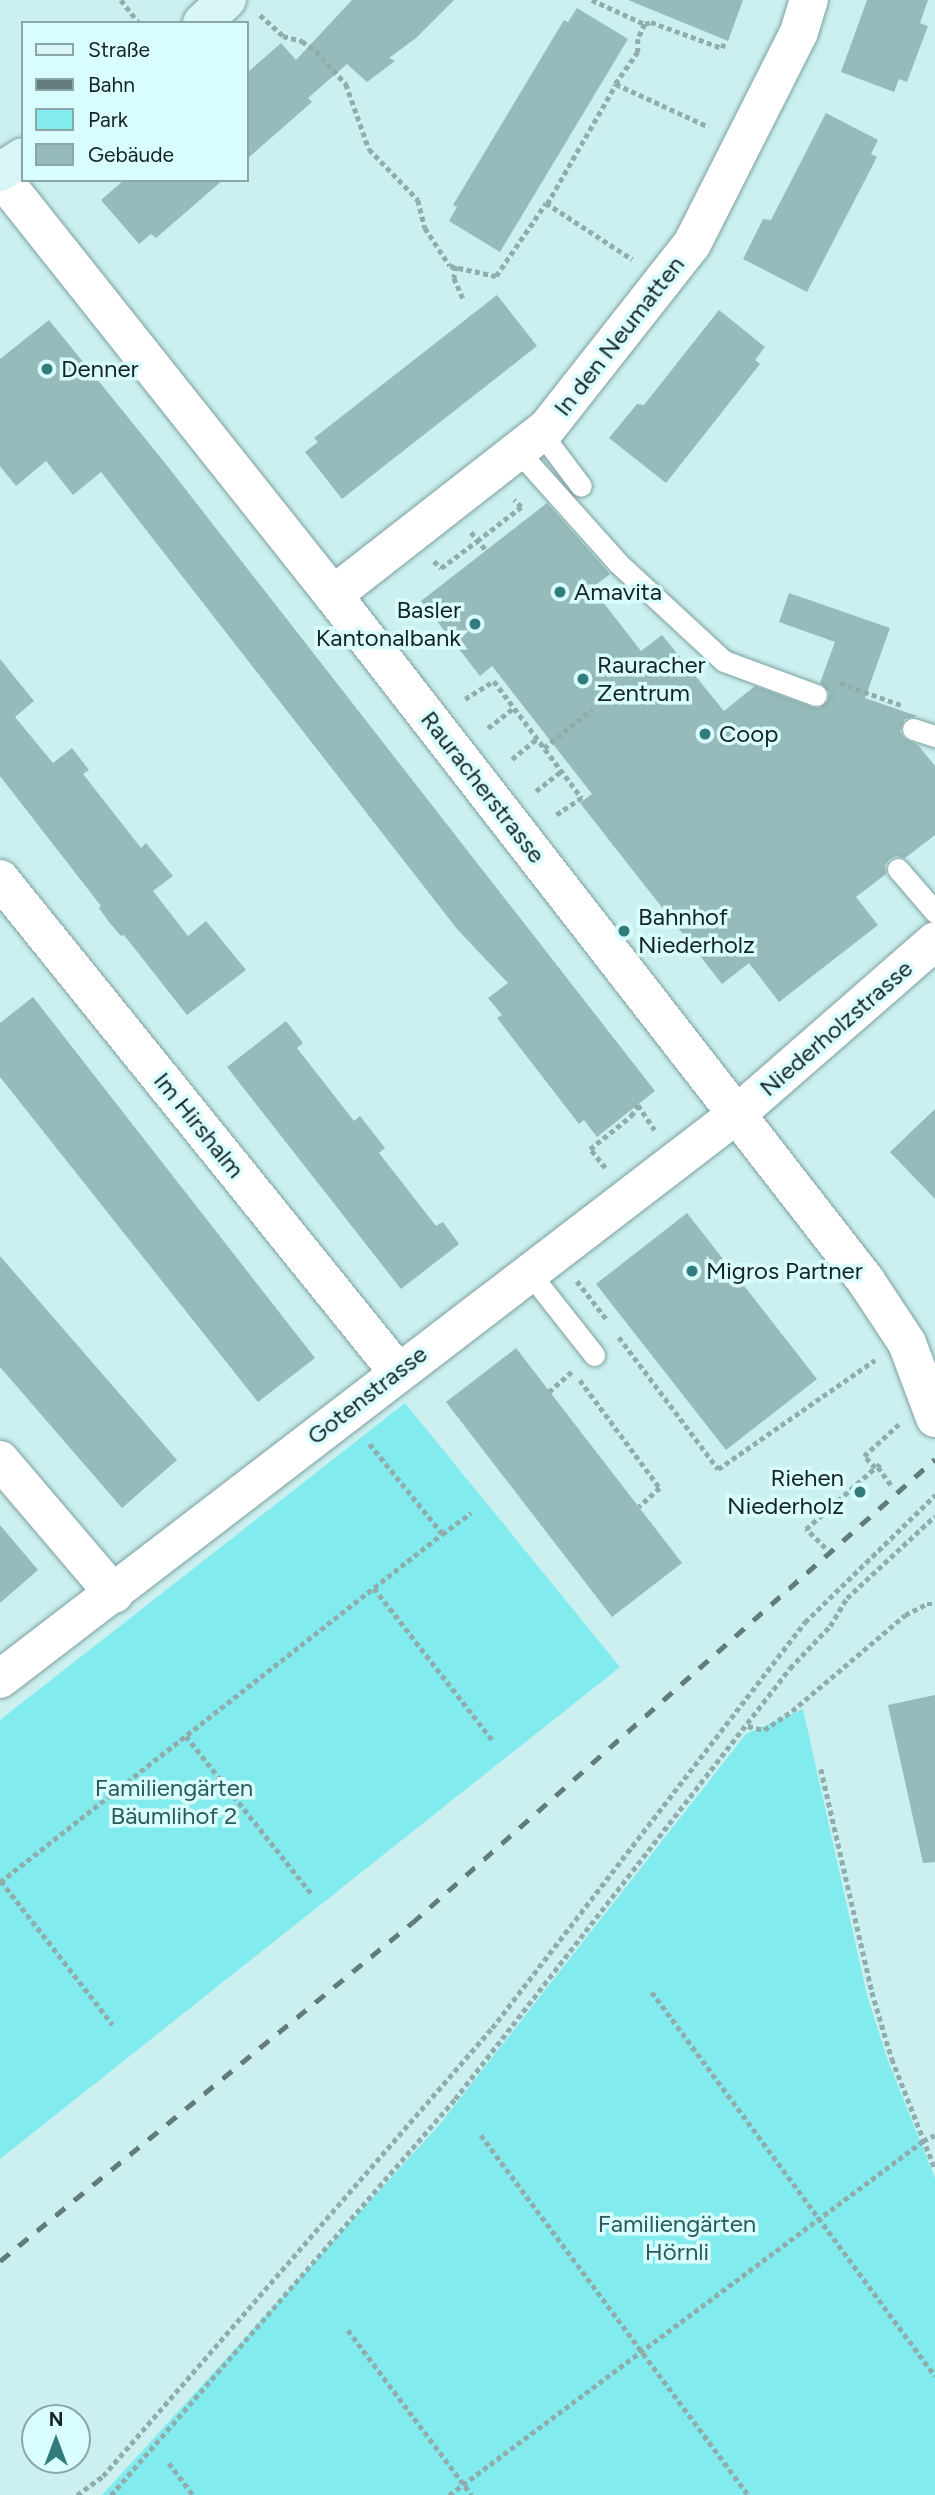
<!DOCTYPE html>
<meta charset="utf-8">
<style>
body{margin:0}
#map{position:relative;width:935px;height:2495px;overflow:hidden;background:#ccf0f0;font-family:Figtree,sans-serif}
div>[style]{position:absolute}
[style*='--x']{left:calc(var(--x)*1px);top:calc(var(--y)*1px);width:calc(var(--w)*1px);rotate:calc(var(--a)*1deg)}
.green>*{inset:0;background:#82ebee}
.building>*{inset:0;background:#97baba}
.path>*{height:4.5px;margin-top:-2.25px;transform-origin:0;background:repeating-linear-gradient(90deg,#90adad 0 5px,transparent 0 8.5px)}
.roads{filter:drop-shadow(0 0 2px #7d9f9f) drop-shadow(0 0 2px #7d9f9f)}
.service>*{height:21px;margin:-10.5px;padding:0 10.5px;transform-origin:10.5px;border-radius:10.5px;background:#fff}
.minor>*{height:38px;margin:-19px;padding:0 19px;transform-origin:19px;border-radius:19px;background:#fff}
.tertiary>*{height:38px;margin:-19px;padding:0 19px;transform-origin:19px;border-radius:19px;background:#fff}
.secondary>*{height:38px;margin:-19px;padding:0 19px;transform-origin:19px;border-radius:19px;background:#d9f5f6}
.rail>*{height:5px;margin-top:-2.5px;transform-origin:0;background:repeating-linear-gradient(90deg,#647b7b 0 12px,transparent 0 24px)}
.dots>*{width:19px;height:19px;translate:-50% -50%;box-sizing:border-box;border:4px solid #d9fdfe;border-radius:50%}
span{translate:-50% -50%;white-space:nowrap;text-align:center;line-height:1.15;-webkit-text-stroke:7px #d9fdfe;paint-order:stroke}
.street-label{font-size:24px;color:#152323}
.poi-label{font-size:24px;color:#152323}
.left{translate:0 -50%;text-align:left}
.right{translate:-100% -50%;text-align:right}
.park-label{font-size:24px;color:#2a5b5c}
.legend{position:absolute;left:21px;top:21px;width:228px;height:161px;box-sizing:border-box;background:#d9fdfe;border:2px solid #8ba6a6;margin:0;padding:9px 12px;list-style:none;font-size:21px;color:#152323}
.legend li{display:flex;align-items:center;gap:14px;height:35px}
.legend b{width:35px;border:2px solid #8ba6a6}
.north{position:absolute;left:21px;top:2404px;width:70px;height:70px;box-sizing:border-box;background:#d9fdfe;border:2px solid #8ba6a6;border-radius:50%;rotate:0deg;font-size:19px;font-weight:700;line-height:28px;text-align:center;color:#152323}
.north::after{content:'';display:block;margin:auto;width:24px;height:32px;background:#337c7e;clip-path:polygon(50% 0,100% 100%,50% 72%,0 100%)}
</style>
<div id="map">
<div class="green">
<div style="clip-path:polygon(405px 1403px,620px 1667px,0 2159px,0 1720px)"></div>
<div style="clip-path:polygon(803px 1709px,867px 1995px,888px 2061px,935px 2178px,935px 2495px,102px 2495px,440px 2124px,746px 1734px)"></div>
</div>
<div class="building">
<div style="clip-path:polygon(352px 0,454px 0,416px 38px,389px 58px,395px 61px,367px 82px,347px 64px,308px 98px,312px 102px,247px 159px,247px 73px,281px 43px,296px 60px)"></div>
<div style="clip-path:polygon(628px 0,743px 0,728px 41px)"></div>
<div style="clip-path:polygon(867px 0,928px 0,920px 23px,928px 26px,907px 82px,899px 79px,894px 92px,841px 72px)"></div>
<div style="clip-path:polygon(577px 8px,628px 39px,500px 252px,449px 221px,457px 207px,453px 205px,564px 20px,568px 22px)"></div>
<div style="clip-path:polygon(826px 113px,878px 140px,871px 154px,877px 157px,807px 292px,743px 259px,763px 219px,771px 220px)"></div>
<div style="clip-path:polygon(124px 180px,223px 180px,156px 238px,151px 234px,139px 244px,101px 200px)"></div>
<div style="clip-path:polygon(497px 295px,537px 346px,342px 499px,305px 452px,318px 442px,314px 438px)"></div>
<div style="clip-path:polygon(719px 310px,765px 347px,755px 360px,760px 364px,666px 483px,609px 438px,637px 404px,644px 405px)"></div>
<div style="clip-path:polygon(49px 320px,165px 463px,655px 1091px,597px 1137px,584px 1120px,579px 1124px,497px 1018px,502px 1015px,488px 998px,508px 983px,457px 929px,101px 472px,73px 495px,46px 461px,16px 486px,0 466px,0 359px)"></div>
<div style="clip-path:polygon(547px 503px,610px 574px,592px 588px,641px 651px,662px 635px,724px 711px,755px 686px,812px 707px,819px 708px,828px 700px,829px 692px,820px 683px,835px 642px,779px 622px,789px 593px,890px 628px,865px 698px,917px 716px,905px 719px,900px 731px,904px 738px,918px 745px,935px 766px,935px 835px,905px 858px,896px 856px,890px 859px,885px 865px,886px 874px,856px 897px,878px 925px,779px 1002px,749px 963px,722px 984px,580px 803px,592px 794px,492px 666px,480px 676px,421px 601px)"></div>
<div style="clip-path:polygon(0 659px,34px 701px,15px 717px,53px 763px,72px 748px,89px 770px,83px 774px,141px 848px,146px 843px,173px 876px,153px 891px,188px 936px,206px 921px,246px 970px,187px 1015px,124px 935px,121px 936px,109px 922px,99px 908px,101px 906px,0 776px)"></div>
<div style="clip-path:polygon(33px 997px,315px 1358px,258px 1402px,0 1077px,0 1023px)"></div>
<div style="clip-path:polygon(286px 1021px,303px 1043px,297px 1048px,354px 1121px,360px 1116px,385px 1148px,379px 1153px,436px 1226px,443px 1222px,459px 1244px,401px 1289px,227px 1067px)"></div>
<div style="clip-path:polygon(935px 1109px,935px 1199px,890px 1152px)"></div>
<div style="clip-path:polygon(687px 1213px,817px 1379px,726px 1450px,596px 1284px)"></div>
<div style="clip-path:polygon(0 1256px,177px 1460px,122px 1508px,0 1367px)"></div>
<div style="clip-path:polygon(516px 1348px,682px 1563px,612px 1617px,446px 1402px)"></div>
<div style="clip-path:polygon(0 1525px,38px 1570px,0 1603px)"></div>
<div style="clip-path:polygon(935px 1695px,935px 1862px,923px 1863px,888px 1705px)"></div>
</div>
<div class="path">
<div style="--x:121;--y:0;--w:29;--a:52"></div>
<div style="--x:592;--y:0;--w:58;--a:24.4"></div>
<div style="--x:645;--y:24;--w:17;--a:115"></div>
<div style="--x:638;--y:39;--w:13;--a:90"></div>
<div style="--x:638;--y:52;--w:39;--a:125"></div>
<div style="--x:260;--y:15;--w:31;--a:42"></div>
<div style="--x:283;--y:36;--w:20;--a:15"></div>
<div style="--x:302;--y:41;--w:17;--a:36"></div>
<div style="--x:316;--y:51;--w:45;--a:47.7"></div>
<div style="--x:346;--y:84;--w:69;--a:70.5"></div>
<div style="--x:369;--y:149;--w:71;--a:46.1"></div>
<div style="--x:418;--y:200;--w:29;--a:76"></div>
<div style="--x:425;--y:228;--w:45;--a:56.7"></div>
<div style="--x:450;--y:266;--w:47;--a:12.3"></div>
<div style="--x:496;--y:276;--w:88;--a:-55.6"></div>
<div style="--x:546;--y:203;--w:103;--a:33.1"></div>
<div style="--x:645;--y:24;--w:6;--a:-18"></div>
<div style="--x:651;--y:22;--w:76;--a:20.1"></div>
<div style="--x:722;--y:48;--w:5;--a:-68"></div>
<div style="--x:547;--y:204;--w:138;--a:-60.1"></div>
<div style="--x:616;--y:84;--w:102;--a:24.8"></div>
<div style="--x:456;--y:266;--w:12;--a:99"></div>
<div style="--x:454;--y:278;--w:22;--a:66"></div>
<div style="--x:471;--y:532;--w:23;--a:50"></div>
<div style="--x:434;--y:561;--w:10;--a:45"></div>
<div style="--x:441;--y:568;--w:45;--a:-36.9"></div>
<div style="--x:477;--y:541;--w:56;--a:-37.7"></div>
<div style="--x:521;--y:507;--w:10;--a:-135"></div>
<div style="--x:840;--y:683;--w:65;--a:19.8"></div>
<div style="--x:465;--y:699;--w:34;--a:-32"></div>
<div style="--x:494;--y:681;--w:146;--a:53.1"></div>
<div style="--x:582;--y:798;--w:32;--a:146"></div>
<div style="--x:488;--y:728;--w:33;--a:-38"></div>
<div style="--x:544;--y:748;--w:62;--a:-39.1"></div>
<div style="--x:512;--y:759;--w:32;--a:-39"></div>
<div style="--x:536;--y:791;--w:33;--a:-38"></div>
<div style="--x:605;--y:1168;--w:24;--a:-128"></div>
<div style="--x:590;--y:1149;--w:53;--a:-38.8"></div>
<div style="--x:631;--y:1116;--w:13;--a:-58"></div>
<div style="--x:638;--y:1105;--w:30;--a:56"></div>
<div style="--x:577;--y:1281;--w:51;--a:52.2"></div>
<div style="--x:619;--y:1337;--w:165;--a:53.1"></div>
<div style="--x:718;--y:1469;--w:191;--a:-34.8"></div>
<div style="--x:580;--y:1380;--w:134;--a:53.5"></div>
<div style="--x:660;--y:1488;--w:28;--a:138"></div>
<div style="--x:549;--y:1392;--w:31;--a:-42"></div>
<div style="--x:880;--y:1464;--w:4;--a:124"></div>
<div style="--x:878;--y:1467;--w:24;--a:54"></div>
<div style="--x:442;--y:1534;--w:36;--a:-36"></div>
<div style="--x:825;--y:1548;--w:27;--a:-135"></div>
<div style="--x:806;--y:1529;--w:92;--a:-41.5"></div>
<div style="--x:875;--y:1468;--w:16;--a:-133"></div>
<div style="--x:864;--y:1456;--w:47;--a:-42.4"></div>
<div style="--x:374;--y:1588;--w:194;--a:52.1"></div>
<div style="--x:748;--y:1726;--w:16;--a:14"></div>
<div style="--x:764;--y:1730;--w:34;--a:-34"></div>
<div style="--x:792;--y:1711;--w:148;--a:-40.3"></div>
<div style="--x:905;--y:1615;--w:25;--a:-27"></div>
<div style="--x:927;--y:1604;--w:8;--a:0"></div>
<div style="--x:186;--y:1736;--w:201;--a:51.5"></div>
<div style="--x:821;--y:1769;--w:229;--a:77.1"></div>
<div style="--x:872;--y:1992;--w:70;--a:73.4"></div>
<div style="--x:892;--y:2059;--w:118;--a:68.6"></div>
<div style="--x:1;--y:1881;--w:182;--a:52.1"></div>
<div style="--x:0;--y:1882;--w:563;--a:-38.21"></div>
<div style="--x:442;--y:1534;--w:116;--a:-129"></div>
<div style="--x:652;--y:1992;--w:477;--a:53.6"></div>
<div style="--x:481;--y:2135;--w:448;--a:53.4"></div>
<div style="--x:348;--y:2330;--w:206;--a:53.1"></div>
<div style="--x:169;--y:2463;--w:40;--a:53"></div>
<div style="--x:77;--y:2495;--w:32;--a:-36"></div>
<div style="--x:103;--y:2476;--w:593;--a:-49.03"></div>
<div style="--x:492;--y:2028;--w:513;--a:-52.37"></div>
<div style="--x:805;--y:1622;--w:182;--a:-44.3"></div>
<div style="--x:111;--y:2495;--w:525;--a:-49.02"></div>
<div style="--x:455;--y:2099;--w:546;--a:-52.14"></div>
<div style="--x:790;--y:1668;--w:58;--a:-46.4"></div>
<div style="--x:830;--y:1626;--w:33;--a:-59"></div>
<div style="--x:847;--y:1598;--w:120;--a:-43"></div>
<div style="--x:449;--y:2495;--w:592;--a:-36.75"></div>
<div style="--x:923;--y:2141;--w:13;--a:-27"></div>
</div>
<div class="roads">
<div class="service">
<div style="--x:541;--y:433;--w:66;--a:53"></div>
<div style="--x:518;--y:451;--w:150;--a:48.2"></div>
<div style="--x:618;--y:563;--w:144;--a:42.8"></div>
<div style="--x:724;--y:661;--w:98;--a:20.3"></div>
<div style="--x:913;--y:729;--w:23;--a:18"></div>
<div style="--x:898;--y:869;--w:57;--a:49.3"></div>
<div style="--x:528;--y:1271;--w:107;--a:51.8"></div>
</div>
<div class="minor">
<div style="--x:333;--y:595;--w:271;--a:-38"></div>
<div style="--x:547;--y:428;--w:234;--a:-51.8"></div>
<div style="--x:692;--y:244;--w:237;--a:-63.2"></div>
<div style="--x:799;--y:32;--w:34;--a:-73"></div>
<div style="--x:0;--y:879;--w:632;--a:51.1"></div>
<div style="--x:0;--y:1460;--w:176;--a:49.6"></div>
<div style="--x:0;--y:1679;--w:929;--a:-37.47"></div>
<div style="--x:737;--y:1114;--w:263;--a:-41.1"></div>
</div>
<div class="tertiary">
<div style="--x:0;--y:176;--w:535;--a:51.52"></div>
<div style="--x:333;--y:595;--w:869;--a:52.15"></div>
<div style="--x:866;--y:1281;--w:74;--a:56.5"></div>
<div style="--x:907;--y:1343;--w:80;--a:69.5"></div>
</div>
<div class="secondary">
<div style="--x:202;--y:23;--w:34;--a:-43"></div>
<div style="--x:0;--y:172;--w:27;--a:-33"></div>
</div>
</div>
<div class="rail">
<div style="--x:0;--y:2261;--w:533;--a:-39.37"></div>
<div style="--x:412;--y:1923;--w:699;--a:-41.58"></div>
</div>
<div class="dots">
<div style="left:47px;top:369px;background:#337c7e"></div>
<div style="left:560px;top:592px;background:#337c7e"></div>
<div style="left:475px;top:624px;background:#337c7e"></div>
<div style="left:583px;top:679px;background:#337c7e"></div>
<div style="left:705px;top:734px;background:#337c7e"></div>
<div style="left:624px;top:931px;background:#337c7e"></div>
<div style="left:692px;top:1271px;background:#337c7e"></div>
<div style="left:860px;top:1492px;background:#337c7e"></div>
</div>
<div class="street-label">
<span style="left:619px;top:336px;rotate:-52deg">In den Neumatten</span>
<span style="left:483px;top:787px;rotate:52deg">Rauracherstrasse</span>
<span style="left:836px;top:1028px;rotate:-41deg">Niederholzstrasse</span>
<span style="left:199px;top:1125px;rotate:51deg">Im Hirshalm</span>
<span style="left:367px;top:1395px;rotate:-38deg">Gotenstrasse</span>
</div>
<div class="poi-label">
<span class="left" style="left:61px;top:369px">Denner</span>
<span class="left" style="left:574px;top:592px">Amavita</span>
<span class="right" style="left:461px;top:624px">Basler<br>Kantonalbank</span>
<span class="left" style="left:597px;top:679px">Rauracher<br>Zentrum</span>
<span class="left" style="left:719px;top:734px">Coop</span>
<span class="left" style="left:638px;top:931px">Bahnhof<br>Niederholz</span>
<span class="left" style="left:706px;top:1271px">Migros Partner</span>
<span class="right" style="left:844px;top:1492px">Riehen<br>Niederholz</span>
</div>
<div class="park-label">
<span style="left:174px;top:1802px">Familiengärten<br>Bäumlihof 2</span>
<span style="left:677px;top:2238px">Familiengärten<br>Hörnli</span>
</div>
<ul class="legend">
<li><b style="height:9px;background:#d9f5f6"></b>Straße</li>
<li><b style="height:9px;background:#647b7b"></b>Bahn</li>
<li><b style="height:19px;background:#82ebee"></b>Park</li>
<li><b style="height:19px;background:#97baba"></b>Gebäude</li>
</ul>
<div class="north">N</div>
</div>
